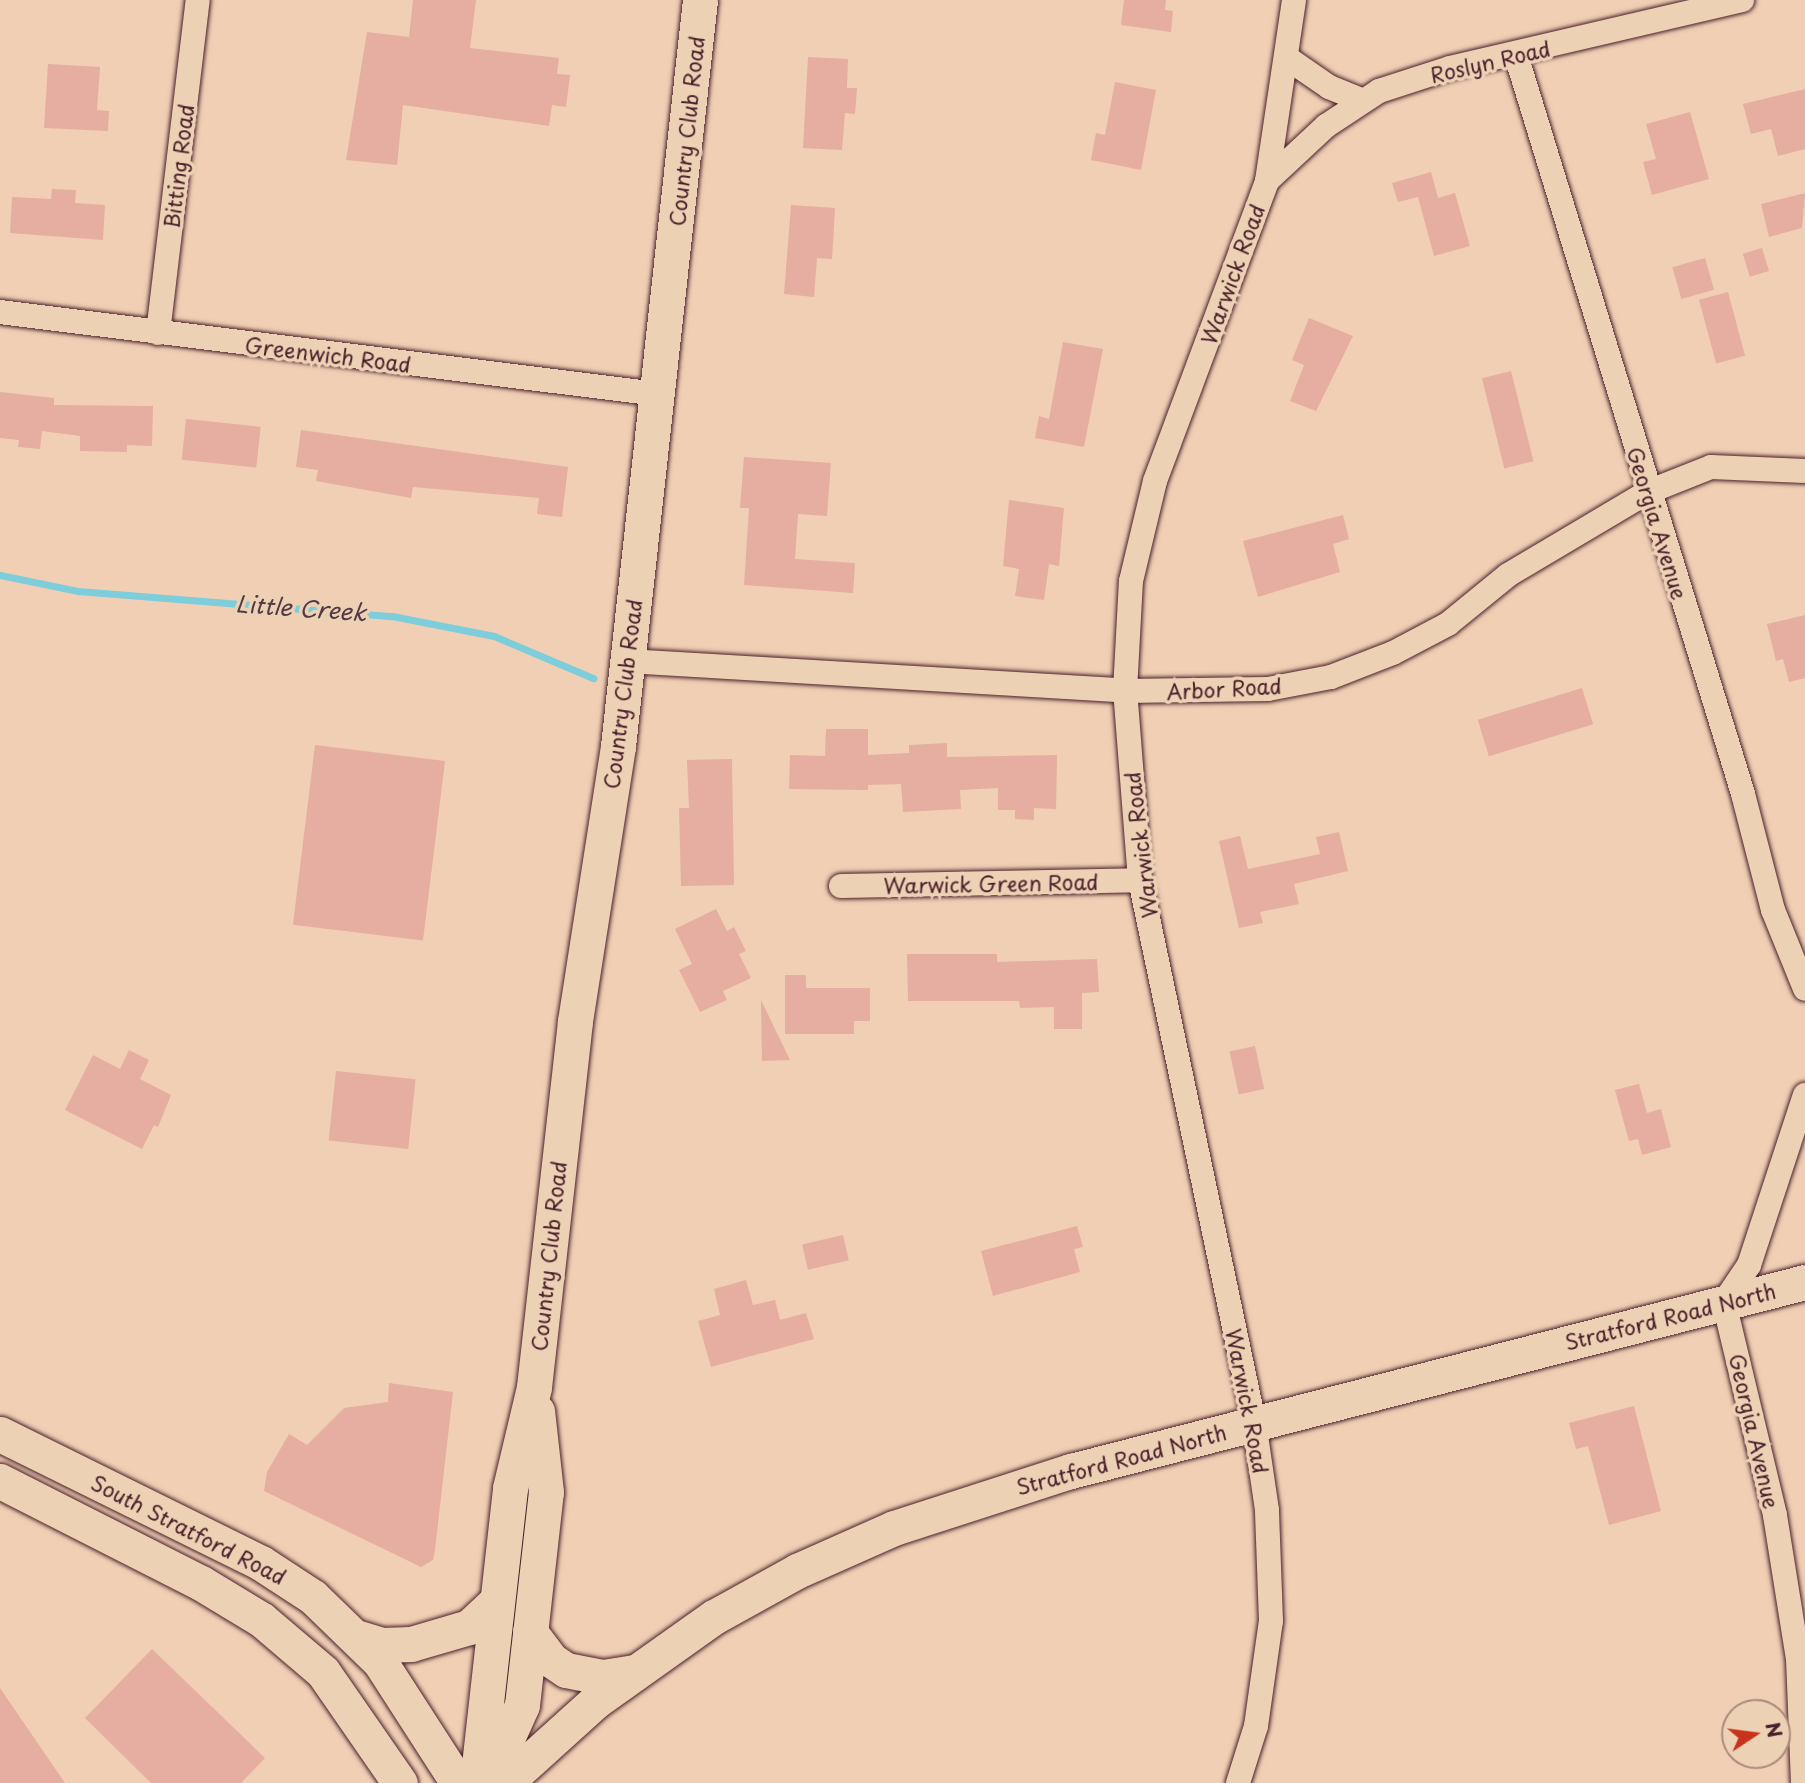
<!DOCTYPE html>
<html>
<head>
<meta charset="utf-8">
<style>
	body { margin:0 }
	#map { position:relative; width:1805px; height:1783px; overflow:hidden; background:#f0cfb4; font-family:"Playpen Sans",sans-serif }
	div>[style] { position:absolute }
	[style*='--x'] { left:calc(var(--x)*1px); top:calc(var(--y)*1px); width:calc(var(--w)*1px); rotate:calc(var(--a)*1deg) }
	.stream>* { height:7px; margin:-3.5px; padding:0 3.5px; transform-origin:3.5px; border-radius:3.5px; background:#7dcdda }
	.building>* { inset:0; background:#e5aea0; transform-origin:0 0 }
	.roads { filter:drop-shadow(0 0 2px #4a1f2b) drop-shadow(0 0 2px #4a1f2b) }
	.minor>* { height:24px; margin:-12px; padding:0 12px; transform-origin:12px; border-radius:12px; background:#edd1b4 }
	.secondary>* { height:35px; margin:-17.5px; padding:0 17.5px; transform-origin:17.5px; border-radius:17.5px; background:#edd1b4 }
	span { translate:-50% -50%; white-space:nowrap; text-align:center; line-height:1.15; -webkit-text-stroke:7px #edd1b4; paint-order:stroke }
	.street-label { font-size:21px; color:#4a1f2b }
	.water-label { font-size:23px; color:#523945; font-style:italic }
	.north { position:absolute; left:1721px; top:1699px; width:70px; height:70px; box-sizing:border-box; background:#edd1b4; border:2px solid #ac8a7d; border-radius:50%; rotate:77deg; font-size:19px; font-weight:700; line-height:28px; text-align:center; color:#4a1f2b }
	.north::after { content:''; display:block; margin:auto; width:24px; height:32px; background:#c8321e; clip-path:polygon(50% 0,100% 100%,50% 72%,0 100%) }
</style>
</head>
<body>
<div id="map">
	<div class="stream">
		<div style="--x:0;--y:575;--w:80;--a:11.6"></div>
		<div style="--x:78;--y:591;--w:315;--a:4.6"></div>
		<div style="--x:392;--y:616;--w:104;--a:11.1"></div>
		<div style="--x:494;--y:636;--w:108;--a:23"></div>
	</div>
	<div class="building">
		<div style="clip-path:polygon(413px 0,476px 0,470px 48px,559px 58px,557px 74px,570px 75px,566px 107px,552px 105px,549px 126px,403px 105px,397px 165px,346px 160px,367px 32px,409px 37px)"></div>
		<div style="clip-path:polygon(1124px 0,1166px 0,1165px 10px,1173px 11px,1171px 32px,1121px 25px)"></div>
		<div style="clip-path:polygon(808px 57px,848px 59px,847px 88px,857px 88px,855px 114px,845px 113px,842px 150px,803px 148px)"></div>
		<div style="clip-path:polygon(48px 64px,100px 67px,97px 110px,109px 111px,108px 131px,44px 128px)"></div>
		<div style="clip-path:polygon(1115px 82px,1156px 90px,1141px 170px,1091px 160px,1096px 133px,1105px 135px)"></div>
		<div style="clip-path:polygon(1805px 89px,1805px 149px,1778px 156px,1771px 129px,1751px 134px,1743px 104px)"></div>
		<div style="clip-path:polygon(1690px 112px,1709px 179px,1652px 195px,1643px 162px,1656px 159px,1646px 124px)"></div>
		<div style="clip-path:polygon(1431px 172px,1438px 198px,1455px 193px,1470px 246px,1434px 256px,1418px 197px,1398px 202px,1392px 183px)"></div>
		<div style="clip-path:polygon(52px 189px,76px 190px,75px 203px,105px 205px,103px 240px,10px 233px,12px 197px,51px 199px)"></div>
		<div style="clip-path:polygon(1805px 193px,1802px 228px,1769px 237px,1761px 204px)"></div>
		<div style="clip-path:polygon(791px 205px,835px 208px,832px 259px,817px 258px,814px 297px,784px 294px)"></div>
		<div style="left:1762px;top:248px;width:24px;height:20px;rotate:73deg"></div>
		<div style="left:1705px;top:258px;width:33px;height:34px;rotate:74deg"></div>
		<div style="left:1728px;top:292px;width:66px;height:30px;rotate:75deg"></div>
		<div style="clip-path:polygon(1309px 318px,1353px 336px,1316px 411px,1290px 401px,1304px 365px,1292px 360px)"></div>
		<div style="clip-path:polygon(1063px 342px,1103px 349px,1084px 447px,1035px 438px,1039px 416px,1049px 419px)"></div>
		<div style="left:1511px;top:371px;width:93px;height:30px;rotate:76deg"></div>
		<div style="clip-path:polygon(0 392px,54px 398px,54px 405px,153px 406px,152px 446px,127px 445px,127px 452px,80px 451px,80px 436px,42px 431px,40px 449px,18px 447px,19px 440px,0 438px)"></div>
		<div style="left:186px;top:419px;width:75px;height:41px;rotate:6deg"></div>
		<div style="clip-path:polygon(301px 430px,568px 467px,562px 517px,537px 514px,539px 498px,413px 487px,411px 498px,316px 481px,318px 470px,296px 467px)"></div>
		<div style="clip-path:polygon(744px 457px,831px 463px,827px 516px,798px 514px,795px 559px,855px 563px,853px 593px,744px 585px,749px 508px,740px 508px)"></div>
		<div style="clip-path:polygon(1009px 500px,1064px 508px,1059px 566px,1049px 564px,1044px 600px,1015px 596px,1019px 569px,1003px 566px)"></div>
		<div style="clip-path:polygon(1343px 515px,1349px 539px,1333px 544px,1340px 572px,1258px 597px,1243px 541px)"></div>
		<div style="clip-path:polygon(1805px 615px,1805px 678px,1789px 682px,1783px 659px,1776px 661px,1767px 624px)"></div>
		<div style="left:1582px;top:688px;width:38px;height:109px;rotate:73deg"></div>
		<div style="clip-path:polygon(826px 729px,868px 729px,868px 755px,909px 753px,909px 745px,947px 743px,947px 757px,1057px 755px,1056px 809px,1034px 808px,1034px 820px,1015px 819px,1015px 810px,998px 810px,998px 788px,960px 790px,961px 809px,903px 812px,901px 784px,868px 785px,868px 790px,789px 789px,790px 755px,825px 756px)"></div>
		<div style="left:315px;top:745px;width:131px;height:181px;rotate:7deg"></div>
		<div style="clip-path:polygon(732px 759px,734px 885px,681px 886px,679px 808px,689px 808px,687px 760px)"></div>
		<div style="clip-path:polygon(1339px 832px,1348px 871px,1294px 884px,1299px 904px,1260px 912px,1263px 923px,1239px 928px,1219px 841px,1240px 836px,1248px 869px,1320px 854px,1316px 837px)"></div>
		<div style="clip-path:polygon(716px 909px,727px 931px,734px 927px,746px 951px,739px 954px,751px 978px,723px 991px,727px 1000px,700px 1012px,679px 970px,692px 964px,675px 929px)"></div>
		<div style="clip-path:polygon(907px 954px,997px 954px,997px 962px,1097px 959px,1099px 992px,1082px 993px,1082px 1029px,1054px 1029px,1054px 1007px,1020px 1008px,1019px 1001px,908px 1001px)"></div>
		<div style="clip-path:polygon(785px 975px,806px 975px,806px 988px,870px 988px,870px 1021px,854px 1021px,854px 1034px,785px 1034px)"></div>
		<div style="clip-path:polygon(761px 1000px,790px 1060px,762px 1061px)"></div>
		<div style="left:1255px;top:1046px;width:44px;height:26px;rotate:78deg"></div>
		<div style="clip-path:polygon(129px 1050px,149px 1060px,140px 1079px,171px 1095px,158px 1127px,154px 1125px,142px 1149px,65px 1110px,93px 1055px,120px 1069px)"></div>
		<div style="left:336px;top:1071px;width:80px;height:70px;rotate:6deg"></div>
		<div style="clip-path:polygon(1639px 1084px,1647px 1113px,1661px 1109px,1671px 1147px,1642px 1155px,1638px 1139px,1629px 1141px,1615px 1090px)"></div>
		<div style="clip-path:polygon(1077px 1226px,1083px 1247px,1074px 1249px,1080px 1272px,993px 1296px,981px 1251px)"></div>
		<div style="left:843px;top:1235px;width:26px;height:42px;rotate:77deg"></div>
		<div style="clip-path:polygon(746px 1280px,753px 1305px,775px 1300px,780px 1320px,806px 1313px,814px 1339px,711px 1367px,698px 1321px,720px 1315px,714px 1289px)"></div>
		<div style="clip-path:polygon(389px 1383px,453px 1392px,435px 1550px,433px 1560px,421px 1567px,264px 1491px,267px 1472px,289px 1434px,307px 1445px,344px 1408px,388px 1402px)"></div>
		<div style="clip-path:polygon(1634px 1406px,1661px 1511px,1609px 1525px,1588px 1446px,1576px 1449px,1569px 1423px)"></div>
		<div style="clip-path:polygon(152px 1649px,265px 1758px,241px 1783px,151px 1783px,85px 1718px)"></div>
		<div style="clip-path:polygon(0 1688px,65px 1783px,0 1783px)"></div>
	</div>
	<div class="roads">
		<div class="minor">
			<div style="--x:1516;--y:55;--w:773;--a:72.92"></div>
			<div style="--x:1743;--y:794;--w:120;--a:75.5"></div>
			<div style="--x:1773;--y:910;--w:85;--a:67.9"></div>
			<div style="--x:1287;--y:58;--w:51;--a:34.6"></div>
			<div style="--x:1329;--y:87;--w:37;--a:22"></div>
			<div style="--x:1267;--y:181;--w:81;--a:-43"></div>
			<div style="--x:1326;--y:126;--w:64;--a:-33.4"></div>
			<div style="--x:1379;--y:91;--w:75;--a:-17.9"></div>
			<div style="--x:1450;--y:68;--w:300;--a:-13.1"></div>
			<div style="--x:0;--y:312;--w:662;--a:7.11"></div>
			<div style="--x:158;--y:333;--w:335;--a:-83.2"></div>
			<div style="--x:627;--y:661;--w:499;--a:3.4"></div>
			<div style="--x:1125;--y:691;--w:143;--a:-0.8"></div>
			<div style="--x:1268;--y:689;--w:64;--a:-10.8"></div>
			<div style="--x:1331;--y:677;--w:66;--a:-21.2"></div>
			<div style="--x:1393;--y:653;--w:62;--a:-27.8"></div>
			<div style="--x:1448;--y:624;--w:77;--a:-39.2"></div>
			<div style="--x:1508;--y:575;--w:163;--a:-30.7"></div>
			<div style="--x:1648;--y:492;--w:68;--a:-21.6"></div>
			<div style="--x:1711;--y:467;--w:94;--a:2.4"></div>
			<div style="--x:841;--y:886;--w:299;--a:-1.1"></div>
			<div style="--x:1238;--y:1783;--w:60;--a:-72.5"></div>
			<div style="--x:1256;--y:1726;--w:106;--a:-81.9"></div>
			<div style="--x:1271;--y:1621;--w:111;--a:-92.1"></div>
			<div style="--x:1267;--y:1510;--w:89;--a:-98.4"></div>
			<div style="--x:1254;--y:1422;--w:554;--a:-101.88"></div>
			<div style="--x:1140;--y:880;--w:190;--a:-94.5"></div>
			<div style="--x:1125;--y:691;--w:110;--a:-86.9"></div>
			<div style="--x:1131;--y:581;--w:103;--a:-76.5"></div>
			<div style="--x:1155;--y:481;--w:320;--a:-69.5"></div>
			<div style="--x:1267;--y:181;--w:183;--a:-81.5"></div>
			<div style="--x:1803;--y:1783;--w:124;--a:-92.3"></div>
			<div style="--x:1798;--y:1659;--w:146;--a:-99.1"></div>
			<div style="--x:1775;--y:1515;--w:219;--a:-103.5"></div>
			<div style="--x:1724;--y:1302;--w:45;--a:-56"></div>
			<div style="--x:1749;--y:1265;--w:179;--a:-71.8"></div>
		</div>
		<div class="secondary">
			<div style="--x:0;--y:1434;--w:291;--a:26.3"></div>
			<div style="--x:261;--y:1563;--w:62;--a:33.2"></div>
			<div style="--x:313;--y:1597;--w:93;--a:44.1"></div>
			<div style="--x:380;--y:1662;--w:144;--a:57.2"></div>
			<div style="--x:0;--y:1481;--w:225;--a:26.9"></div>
			<div style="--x:201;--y:1583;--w:71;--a:31.2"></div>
			<div style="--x:262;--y:1620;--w:80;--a:40.4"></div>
			<div style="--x:323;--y:1672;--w:135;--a:55.3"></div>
			<div style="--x:530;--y:1632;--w:35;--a:53"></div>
			<div style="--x:551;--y:1660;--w:18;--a:34"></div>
			<div style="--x:566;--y:1670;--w:38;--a:11"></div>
			<div style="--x:603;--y:1677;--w:30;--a:-9"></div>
			<div style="--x:359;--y:1638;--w:24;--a:17"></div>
			<div style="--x:382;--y:1645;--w:29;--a:-2"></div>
			<div style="--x:411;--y:1644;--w:60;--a:-16.3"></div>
			<div style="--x:469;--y:1627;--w:38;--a:-43"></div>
			<div style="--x:477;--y:1783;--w:297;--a:-83.6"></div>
			<div style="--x:510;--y:1488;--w:104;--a:-76.6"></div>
			<div style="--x:534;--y:1387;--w:368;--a:-83.6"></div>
			<div style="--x:575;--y:1021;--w:278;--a:-81.1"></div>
			<div style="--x:618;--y:746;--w:750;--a:-83.73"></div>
			<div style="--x:487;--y:1783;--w:85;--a:-65.8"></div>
			<div style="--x:522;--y:1705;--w:214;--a:-83.6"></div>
			<div style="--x:546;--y:1492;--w:81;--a:-96.3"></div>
			<div style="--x:505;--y:1783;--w:124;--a:-42.1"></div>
			<div style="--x:597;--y:1700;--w:143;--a:-35.4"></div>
			<div style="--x:714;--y:1617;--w:95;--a:-29"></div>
			<div style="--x:797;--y:1571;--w:106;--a:-23.9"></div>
			<div style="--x:894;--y:1528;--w:186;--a:-17.9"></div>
			<div style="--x:1071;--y:1471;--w:758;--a:-14.44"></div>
		</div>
	</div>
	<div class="street-label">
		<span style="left:1490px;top:61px;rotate:-13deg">Roslyn Road</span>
		<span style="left:686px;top:131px;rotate:-84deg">Country Club Road</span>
		<span style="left:178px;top:166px;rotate:-83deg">Bitting Road</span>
		<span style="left:1232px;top:274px;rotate:-70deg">Warwick Road</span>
		<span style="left:328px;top:354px;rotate:7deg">Greenwich Road</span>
		<span style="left:1658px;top:523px;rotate:73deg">Georgia Avenue</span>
		<span style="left:1224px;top:688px;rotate:-3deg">Arbor Road</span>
		<span style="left:622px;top:694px;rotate:-83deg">Country Club Road</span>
		<span style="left:1140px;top:845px;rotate:-97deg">Warwick Road</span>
		<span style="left:991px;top:883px;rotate:-1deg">Warwick Green Road</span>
		<span style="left:548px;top:1256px;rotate:-84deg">Country Club Road</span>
		<span style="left:1670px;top:1316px;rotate:-14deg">Stratford Road North</span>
		<span style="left:1248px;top:1401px;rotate:79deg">Warwick Road</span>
		<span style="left:1755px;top:1431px;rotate:77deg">Georgia Avenue</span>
		<span style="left:1121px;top:1459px;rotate:-15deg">Stratford Road North</span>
		<span style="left:189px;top:1529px;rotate:27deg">South Stratford Road</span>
	</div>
	<div class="water-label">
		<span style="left:301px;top:608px;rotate:4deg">Little Creek</span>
	</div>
	<div class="north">N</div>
</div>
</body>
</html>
